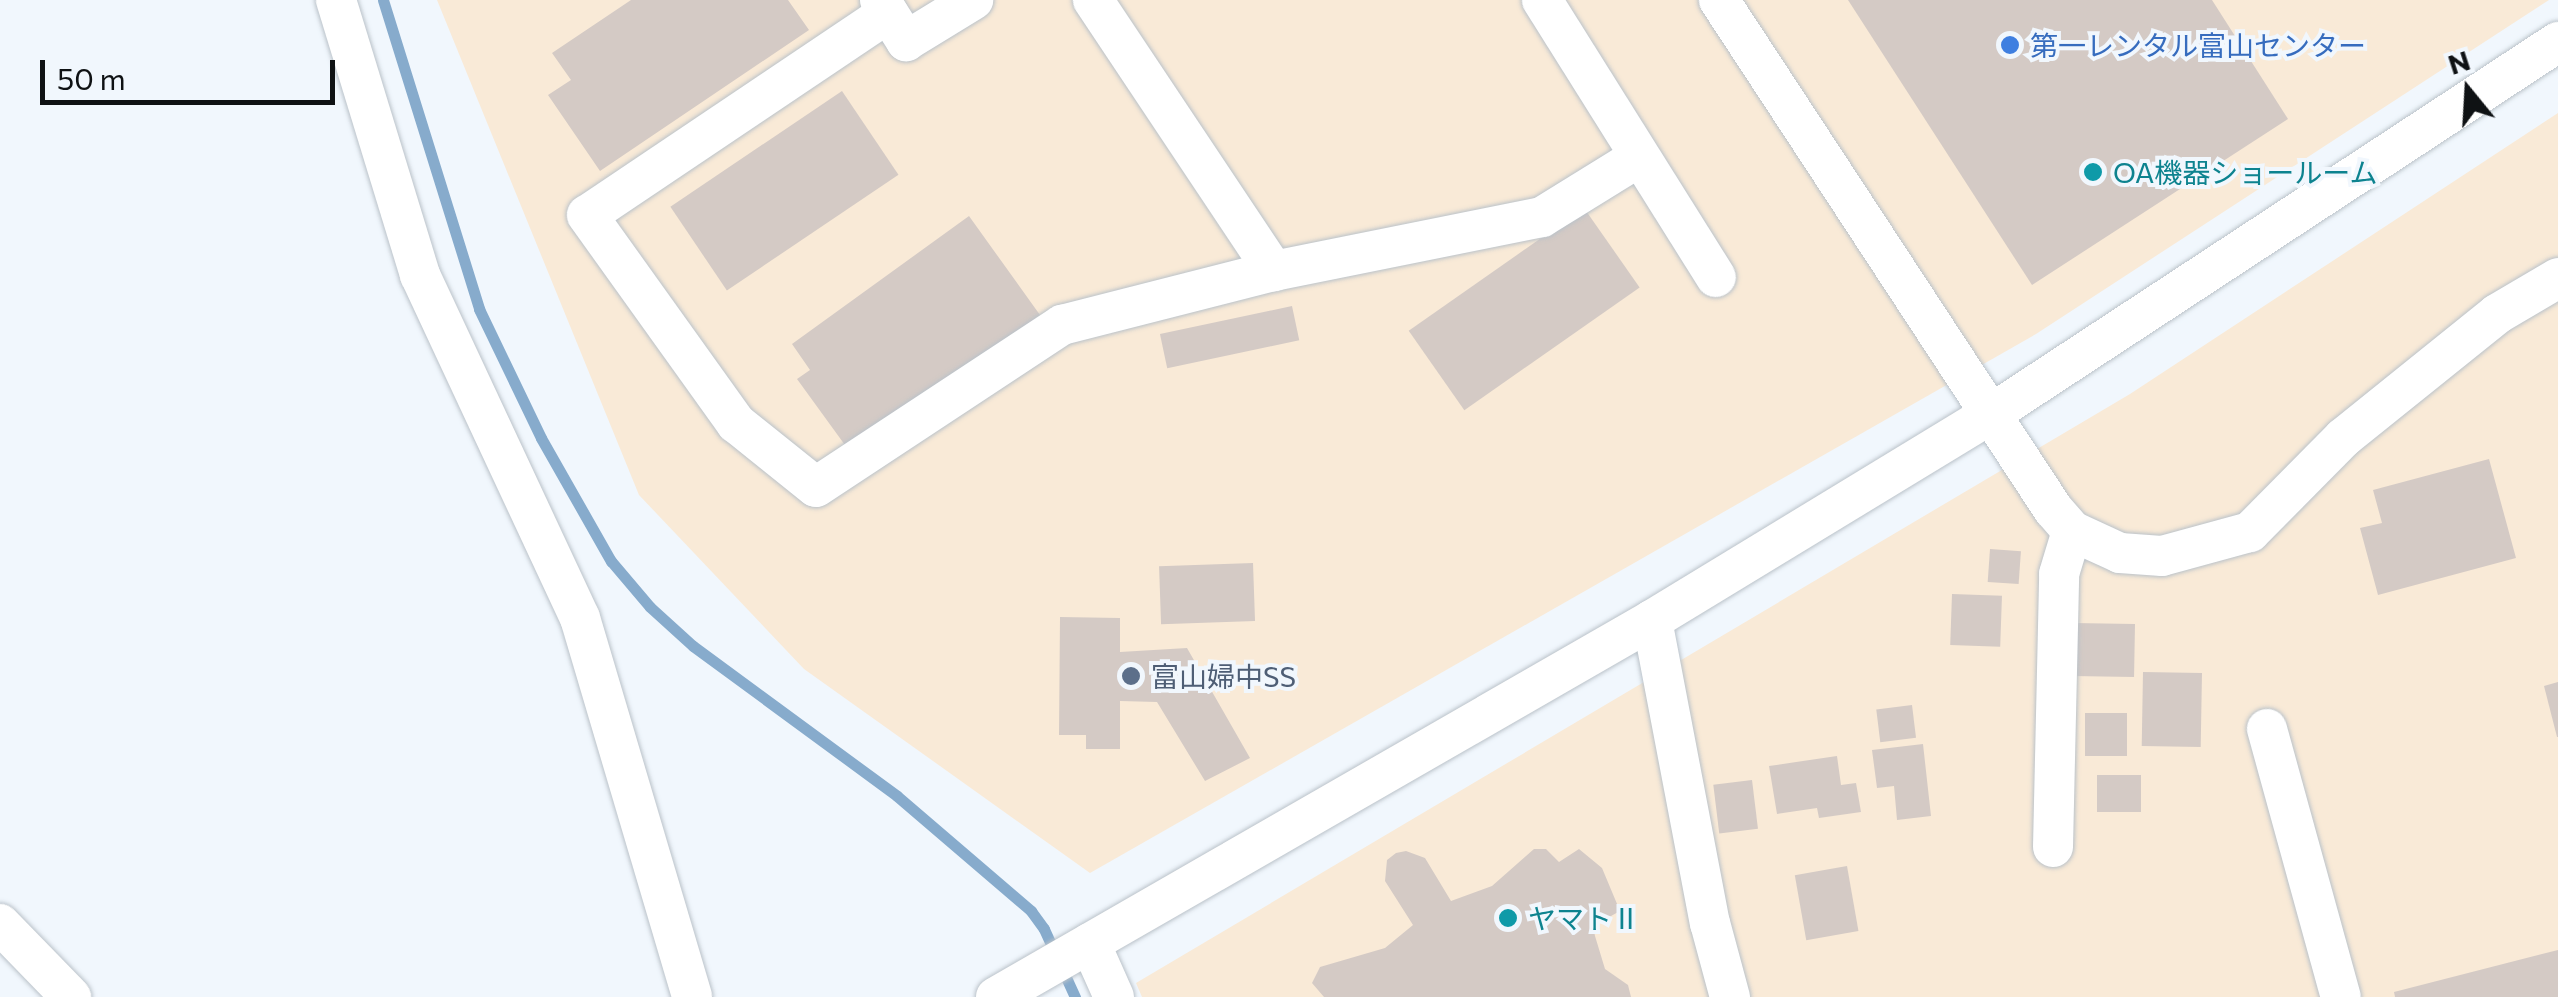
<!DOCTYPE html>
<html>
<head>
<meta charset="utf-8">
<style>
	body { margin:0 }
	#map { position:relative; width:2558px; height:997px; overflow:hidden; background:#f1f7fd; font-family:Commissioner,"Noto Sans JP",sans-serif }
	div>[style] { position:absolute }
	[style*='--x'] { left:calc(var(--x)*1px); top:calc(var(--y)*1px); width:calc(var(--w)*1px); rotate:calc(var(--a)*1deg) }
	.industrial>* { inset:0; background:#f9ead7 }
	.stream>* { height:11px; margin:-5.5px; padding:0 5.5px; transform-origin:5.5px; border-radius:5.5px; background:#87abcc }
	.building>* { inset:0; background:#d4cac5; transform-origin:0 0 }
	.roads { filter:drop-shadow(0 0 2px #bac2c9) drop-shadow(0 0 2px #bac2c9) }
	.minor>* { height:40px; margin:-20px; padding:0 20px; transform-origin:20px; border-radius:20px; background:#fff }
	.dots>* { width:28px; height:28px; translate:-50% -50%; box-sizing:border-box; border:5px solid #f1f7fd; border-radius:50% }
	span { translate:-50% -50%; white-space:nowrap; text-align:center; line-height:1.15; -webkit-text-stroke:8px #f1f7fd; paint-order:stroke }
	.shop-label { font-size:28px; color:#366cbe }
	.left { translate:0 -50%; text-align:left }
	.culture-label { font-size:28px; color:#0d838f }
	.service-label { font-size:28px; color:#4e5e75 }
	.north { position:absolute; left:2418px; top:40px; width:100px; height:100px; -webkit-text-stroke:8px #f1f7fd; paint-order:stroke; rotate:342deg; font-size:28px; font-weight:700; line-height:40px; text-align:center; color:#0f1214 }
	.north::after { content:''; display:block; margin:auto; width:35px; height:45px; background:#0f1214; clip-path:polygon(50% 0,100% 100%,50% 72%,0 100%) }
	.scale { position:absolute; left:40px; top:60px; width:295px; height:45px; box-sizing:border-box; border:5px solid #0f1214; border-top:0; padding-left:12px; font-size:30px; line-height:35px; white-space:nowrap; color:#0f1214; -webkit-text-stroke:8px #f1f7fd; paint-order:stroke }
</style>
</head>
<body>
<div id="map">
	<div class="industrial">
		<div style="clip-path:polygon(437px 0,2549px 0,2036px 334px,1090px 873px,804px 669px,639px 495px)"></div>
		<div style="clip-path:polygon(2558px 113px,2558px 997px,1142px 997px,1136px 983px,2130px 394px)"></div>
	</div>
	<div class="stream">
		<div style="--x:383;--y:0;--w:324;--a:72.7"></div>
		<div style="--x:479;--y:309;--w:143;--a:64.3"></div>
		<div style="--x:541;--y:438;--w:142;--a:60.4"></div>
		<div style="--x:611;--y:561;--w:60;--a:49.7"></div>
		<div style="--x:650;--y:607;--w:58;--a:42.2"></div>
		<div style="--x:693;--y:646;--w:253;--a:36.3"></div>
		<div style="--x:897;--y:796;--w:177;--a:40.6"></div>
		<div style="--x:1031;--y:911;--w:22;--a:54"></div>
		<div style="--x:1044;--y:929;--w:75;--a:65.5"></div>
	</div>
	<div class="building">
		<div style="clip-path:polygon(631px 0,788px 0,809px 30px,600px 171px,548px 95px,571px 80px,552px 53px)"></div>
		<div style="clip-path:polygon(1848px 0,2212px 0,2288px 119px,2032px 285px)"></div>
		<div style="left:842px;top:91px;width:101px;height:207px;rotate:56deg"></div>
		<div style="left:1584px;top:208px;width:97px;height:214px;rotate:55deg"></div>
		<div style="clip-path:polygon(969px 216px,1040px 315px,850px 452px,797px 379px,810px 370px,792px 344px)"></div>
		<div style="left:1292px;top:306px;width:35px;height:135px;rotate:78deg"></div>
		<div style="clip-path:polygon(2489px 459px,2516px 558px,2378px 595px,2360px 528px,2382px 523px,2373px 490px)"></div>
		<div style="left:1990px;top:549px;width:31px;height:33px;rotate:4deg"></div>
		<div style="left:1253px;top:563px;width:58px;height:94px;rotate:88deg"></div>
		<div style="left:1952px;top:594px;width:50px;height:51px;rotate:2deg"></div>
		<div style="clip-path:polygon(1060px 617px,1120px 618px,1120px 652px,1187px 648px,1250px 758px,1205px 781px,1157px 702px,1120px 701px,1120px 749px,1086px 749px,1086px 735px,1059px 735px)"></div>
		<div style="left:2073px;top:623px;width:62px;height:53px;rotate:1deg"></div>
		<div style="left:2143px;top:672px;width:59px;height:74px;rotate:1deg"></div>
		<div style="clip-path:polygon(2558px 682px,2558px 737px,2557px 737px,2544px 686px)"></div>
		<div style="left:1912px;top:705px;width:33px;height:36px;rotate:83deg"></div>
		<div style="left:2085px;top:713px;width:42px;height:43px"></div>
		<div style="clip-path:polygon(1923px 744px,1931px 816px,1897px 820px,1894px 786px,1877px 788px,1872px 750px)"></div>
		<div style="clip-path:polygon(1837px 756px,1841px 785px,1856px 783px,1861px 812px,1819px 818px,1817px 808px,1777px 814px,1769px 766px)"></div>
		<div style="left:2097px;top:775px;width:44px;height:37px"></div>
		<div style="left:1752px;top:780px;width:49px;height:39px;rotate:83deg"></div>
		<div style="clip-path:polygon(1534px 849px,1546px 849px,1559px 862px,1579px 849px,1602px 868px,1620px 911px,1593px 926px,1595px 936px,1605px 969px,1628px 985px,1631px 997px,1324px 997px,1312px 983px,1320px 967px,1385px 948px,1413px 925px,1385px 881px,1387px 860px,1396px 853px,1406px 851px,1425px 858px,1451px 901px,1492px 886px)"></div>
		<div style="left:1847px;top:866px;width:66px;height:53px;rotate:80deg"></div>
		<div style="clip-path:polygon(2558px 950px,2558px 997px,2395px 997px,2394px 992px)"></div>
	</div>
	<div class="roads">
		<div class="minor">
			<div style="--x:336;--y:0;--w:288;--a:73"></div>
			<div style="--x:420;--y:275;--w:378;--a:65"></div>
			<div style="--x:580;--y:618;--w:395;--a:73.5"></div>
			<div style="--x:880;--y:0;--w:49;--a:57.6"></div>
			<div style="--x:906;--y:41;--w:79;--a:-31.5"></div>
			<div style="--x:1093;--y:0;--w:326;--a:56.3"></div>
			<div style="--x:1542;--y:0;--w:327;--a:57.9"></div>
			<div style="--x:1719;--y:0;--w:609;--a:56.73"></div>
			<div style="--x:2053;--y:509;--w:29;--a:49"></div>
			<div style="--x:2072;--y:531;--w:53;--a:24.6"></div>
			<div style="--x:2120;--y:553;--w:42;--a:4.1"></div>
			<div style="--x:2162;--y:556;--w:91;--a:-15.3"></div>
			<div style="--x:2250;--y:532;--w:132;--a:-45.3"></div>
			<div style="--x:2343;--y:438;--w:198;--a:-38.8"></div>
			<div style="--x:2497;--y:314;--w:71;--a:-30.5"></div>
			<div style="--x:888;--y:13;--w:362;--a:146.1"></div>
			<div style="--x:587;--y:215;--w:256;--a:54.4"></div>
			<div style="--x:736;--y:423;--w:102;--a:38.7"></div>
			<div style="--x:816;--y:487;--w:295;--a:-33.4"></div>
			<div style="--x:1062;--y:325;--w:219;--a:-14.3"></div>
			<div style="--x:1274;--y:271;--w:273;--a:-11.4"></div>
			<div style="--x:1542;--y:217;--w:114;--a:-31.7"></div>
			<div style="--x:1652;--y:620;--w:309;--a:79.2"></div>
			<div style="--x:1710;--y:923;--w:77;--a:74.9"></div>
			<div style="--x:2267;--y:729;--w:278;--a:74.6"></div>
			<div style="--x:2053;--y:847;--w:273;--a:-88.7"></div>
			<div style="--x:2059;--y:574;--w:45;--a:-73.2"></div>
			<div style="--x:0;--y:924;--w:102;--a:45.8"></div>
			<div style="--x:1090;--y:943;--w:59;--a:66"></div>
			<div style="--x:996;--y:997;--w:757;--a:-29.89"></div>
			<div style="--x:1652;--y:620;--w:393;--a:-31.3"></div>
			<div style="--x:1988;--y:416;--w:682;--a:-33.27"></div>
		</div>
	</div>
	<div class="dots">
		<div style="left:2010px;top:45px;background:#3f7fe0"></div>
		<div style="left:2093px;top:172px;background:#0f9aa8"></div>
		<div style="left:1131px;top:676px;background:#5c6f8a"></div>
		<div style="left:1508px;top:918px;background:#0f9aa8"></div>
	</div>
	<div class="shop-label">
		<span class="left" style="left:2030px;top:45px">第一レンタル富山センター</span>
	</div>
	<div class="culture-label">
		<span class="left" style="left:2113px;top:172px">OA機器ショールーム</span>
		<span class="left" style="left:1528px;top:918px">ヤマトⅡ</span>
	</div>
	<div class="service-label">
		<span class="left" style="left:1151px;top:676px">富山婦中SS</span>
	</div>
	<div class="north">N</div>
	<div class="scale">50 m</div>
</div>
</body>
</html>
